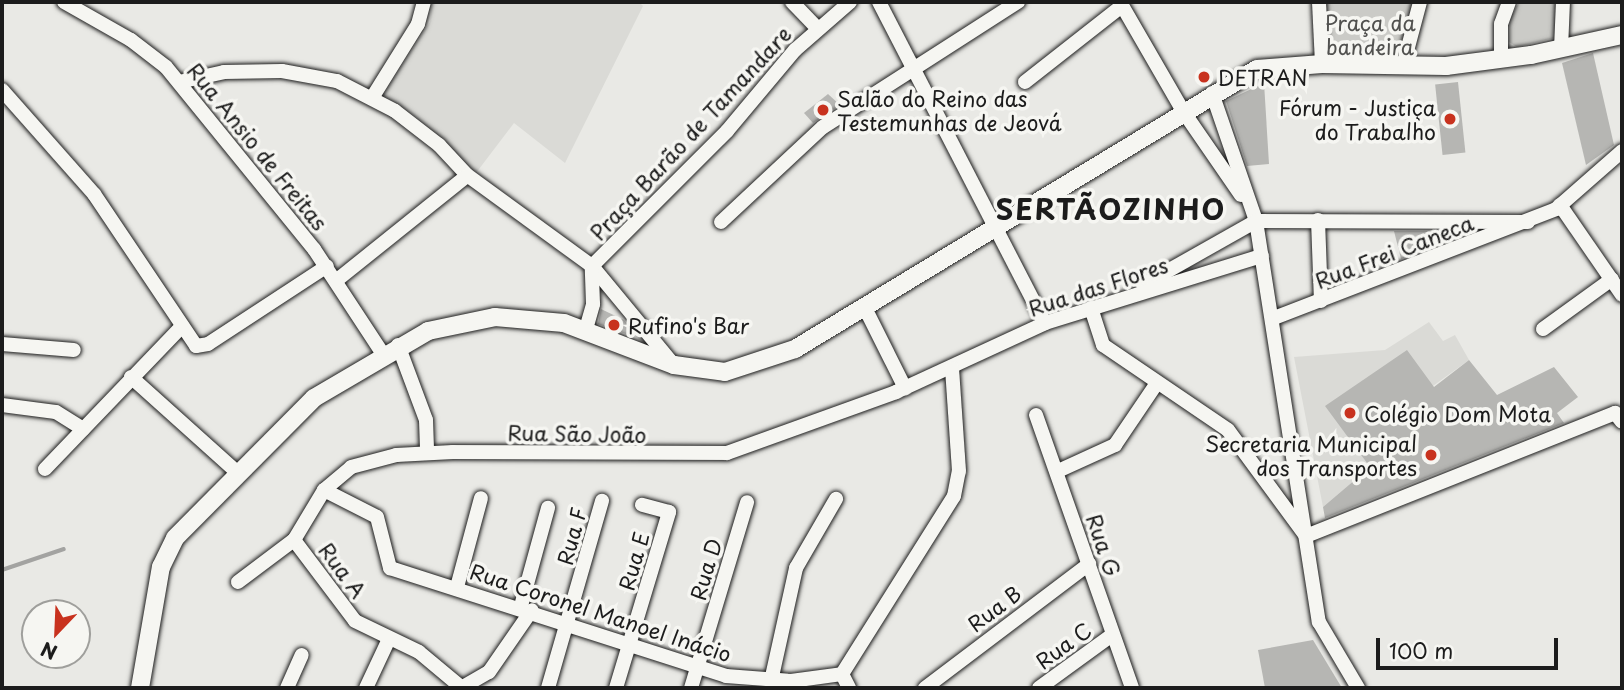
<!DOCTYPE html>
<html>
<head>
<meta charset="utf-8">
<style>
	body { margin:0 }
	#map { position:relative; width:1624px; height:690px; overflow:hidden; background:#e9e9e5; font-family:"Playpen Sans",sans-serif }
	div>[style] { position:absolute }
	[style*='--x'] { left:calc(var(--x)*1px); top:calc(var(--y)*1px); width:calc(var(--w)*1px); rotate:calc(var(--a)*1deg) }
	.built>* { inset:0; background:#dadad6 }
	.green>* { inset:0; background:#cbcbc7 }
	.stream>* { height:3.5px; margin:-1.75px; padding:0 1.75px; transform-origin:1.75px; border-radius:1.75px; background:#a3a3a1 }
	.building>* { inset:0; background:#b6b6b3; transform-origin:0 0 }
	.roads { filter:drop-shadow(0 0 2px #1c1c1c) drop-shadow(0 0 2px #1c1c1c) }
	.minor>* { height:14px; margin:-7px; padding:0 7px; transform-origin:7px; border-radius:7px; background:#f6f6f2 }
	.tertiary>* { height:18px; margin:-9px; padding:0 9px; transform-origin:9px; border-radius:9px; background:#f6f6f2 }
	.dots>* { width:19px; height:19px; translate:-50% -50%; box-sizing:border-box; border:4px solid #f6f6f2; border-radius:50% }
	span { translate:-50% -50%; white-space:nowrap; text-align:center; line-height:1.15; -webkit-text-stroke:7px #f6f6f2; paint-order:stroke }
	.park-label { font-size:21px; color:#51514f }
	.poi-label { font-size:21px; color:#1c1c1c }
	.left { translate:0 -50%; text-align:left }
	.right { translate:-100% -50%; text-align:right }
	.street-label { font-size:21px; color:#1c1c1c }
	.district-label { font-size:28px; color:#1c1c1c; font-weight:700; letter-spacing:2px }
	.frame { position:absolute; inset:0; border:4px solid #1c1c1c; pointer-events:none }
	.north { position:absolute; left:21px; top:599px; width:70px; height:70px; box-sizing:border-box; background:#f6f6f2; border:2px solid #9f9f9c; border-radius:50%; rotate:203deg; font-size:19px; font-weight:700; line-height:28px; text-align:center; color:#1c1c1c }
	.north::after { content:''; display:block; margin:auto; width:24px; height:32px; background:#c8321e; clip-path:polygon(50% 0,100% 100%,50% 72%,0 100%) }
	.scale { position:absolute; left:1376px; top:638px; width:182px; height:32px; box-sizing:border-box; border:4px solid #1c1c1c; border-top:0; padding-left:9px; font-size:21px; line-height:24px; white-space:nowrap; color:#1c1c1c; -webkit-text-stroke:5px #f6f6f2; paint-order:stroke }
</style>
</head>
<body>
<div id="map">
	<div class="built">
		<div style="clip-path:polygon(432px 2px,639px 2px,643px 6px,565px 163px,514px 123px,476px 173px,415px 116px,383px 95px,430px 22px)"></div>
		<div style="clip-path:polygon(1429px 322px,1443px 341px,1455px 335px,1469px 360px,1355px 442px,1370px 467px,1323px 507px,1294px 357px,1385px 350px)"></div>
	</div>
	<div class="green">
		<div style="clip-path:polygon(1319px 2px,1420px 2px,1403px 66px,1322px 64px)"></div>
		<div style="clip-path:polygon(1519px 2px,1560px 2px,1554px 38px,1517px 47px,1509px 42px,1510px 19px)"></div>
	</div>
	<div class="stream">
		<div style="--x:2;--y:570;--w:65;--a:-18.7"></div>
	</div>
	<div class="building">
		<div style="clip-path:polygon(1593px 53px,1614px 145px,1586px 165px,1562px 63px)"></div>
		<div style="left:1458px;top:82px;width:71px;height:23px;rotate:84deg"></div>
		<div style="clip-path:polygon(1264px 83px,1269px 164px,1247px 166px,1226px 101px)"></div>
		<div style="clip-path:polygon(828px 94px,840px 105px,813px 123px,804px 113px)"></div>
		<div style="clip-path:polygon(1394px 231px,1471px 231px,1401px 259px)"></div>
		<div style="clip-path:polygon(601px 309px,624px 320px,631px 329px,629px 335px,598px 324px)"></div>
		<div style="clip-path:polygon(1407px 350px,1434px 387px,1469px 360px,1497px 395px,1554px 367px,1578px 397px,1557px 413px,1564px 423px,1325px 518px,1323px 507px,1370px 467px,1325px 406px)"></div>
		<div style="clip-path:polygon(1313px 640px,1342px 688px,1265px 688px,1258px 650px)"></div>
	</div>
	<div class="roads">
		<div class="minor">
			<div style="--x:64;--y:2;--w:77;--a:29.6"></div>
			<div style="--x:131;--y:40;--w:44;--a:37.6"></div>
			<div style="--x:166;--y:67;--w:235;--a:50.9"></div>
			<div style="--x:314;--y:249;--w:126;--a:56.7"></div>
			<div style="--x:792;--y:2;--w:37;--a:46"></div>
			<div style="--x:879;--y:2;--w:361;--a:62.7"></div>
			<div style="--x:1120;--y:2;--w:126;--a:60"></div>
			<div style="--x:1183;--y:111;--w:102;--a:55.4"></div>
			<div style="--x:1319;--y:2;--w:62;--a:87.2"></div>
			<div style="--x:1561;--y:49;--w:47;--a:-87.6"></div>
			<div style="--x:1501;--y:59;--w:35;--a:-90"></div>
			<div style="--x:1501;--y:24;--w:23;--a:-70"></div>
			<div style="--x:1403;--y:66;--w:66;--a:-75.1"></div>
			<div style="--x:179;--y:82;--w:46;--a:-12.5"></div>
			<div style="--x:224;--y:72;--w:58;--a:-1"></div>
			<div style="--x:282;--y:71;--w:56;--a:10.3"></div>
			<div style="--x:337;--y:81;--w:65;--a:27.3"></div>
			<div style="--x:395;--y:111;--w:56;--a:37.7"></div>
			<div style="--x:439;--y:145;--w:41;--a:47"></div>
			<div style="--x:467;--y:175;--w:155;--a:36.1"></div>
			<div style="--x:592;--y:266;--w:127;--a:50.4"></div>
			<div style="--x:1025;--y:82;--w:123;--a:-38.1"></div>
			<div style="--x:2;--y:90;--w:139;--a:48.5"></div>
			<div style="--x:94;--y:194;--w:183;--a:56.1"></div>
			<div style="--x:196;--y:346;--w:12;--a:-9"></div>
			<div style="--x:208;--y:344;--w:142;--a:-33.2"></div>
			<div style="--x:1212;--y:93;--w:135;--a:71"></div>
			<div style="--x:1256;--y:221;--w:406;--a:81.1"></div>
			<div style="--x:1319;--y:622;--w:77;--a:59.4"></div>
			<div style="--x:372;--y:98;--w:87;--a:-58.1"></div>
			<div style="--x:418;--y:24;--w:23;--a:-75"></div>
			<div style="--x:1560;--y:205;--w:109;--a:55.4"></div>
			<div style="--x:1318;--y:220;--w:81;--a:87.9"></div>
			<div style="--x:721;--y:222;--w:139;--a:-43"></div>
			<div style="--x:823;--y:127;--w:232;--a:-32.7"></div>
			<div style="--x:337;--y:280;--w:166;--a:-38.7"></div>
			<div style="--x:1143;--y:285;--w:130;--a:-29.5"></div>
			<div style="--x:1256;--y:221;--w:272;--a:0.2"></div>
			<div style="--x:864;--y:306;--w:92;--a:63.4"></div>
			<div style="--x:1091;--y:308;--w:39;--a:72"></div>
			<div style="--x:1103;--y:345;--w:151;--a:34.2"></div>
			<div style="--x:1228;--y:430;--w:132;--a:53.7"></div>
			<div style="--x:1306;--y:536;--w:333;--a:-21.7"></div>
			<div style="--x:1615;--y:413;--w:11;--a:52"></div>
			<div style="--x:1274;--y:318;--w:302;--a:-21.1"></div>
			<div style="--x:1556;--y:209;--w:88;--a:-41.3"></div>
			<div style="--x:586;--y:329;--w:26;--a:-74"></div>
			<div style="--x:593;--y:304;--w:38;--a:-92"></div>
			<div style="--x:592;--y:266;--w:191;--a:-45"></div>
			<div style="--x:727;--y:131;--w:106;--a:-50"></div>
			<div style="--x:795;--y:50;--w:73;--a:-41.1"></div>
			<div style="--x:1543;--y:329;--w:85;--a:-35.9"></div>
			<div style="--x:2;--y:344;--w:72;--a:4.8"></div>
			<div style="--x:398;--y:345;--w:80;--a:69.5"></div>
			<div style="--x:426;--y:420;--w:33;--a:88"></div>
			<div style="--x:131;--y:377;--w:144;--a:41.9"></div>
			<div style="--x:2;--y:405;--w:54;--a:7.4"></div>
			<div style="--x:56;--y:412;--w:32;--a:32"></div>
			<div style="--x:1036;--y:415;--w:289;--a:70.6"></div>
			<div style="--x:45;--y:469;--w:198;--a:-46.2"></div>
			<div style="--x:1058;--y:471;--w:63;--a:-24.5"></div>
			<div style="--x:1115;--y:445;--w:75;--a:-55.9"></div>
			<div style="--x:324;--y:490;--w:59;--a:27"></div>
			<div style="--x:377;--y:517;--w:53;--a:75.7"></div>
			<div style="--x:390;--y:568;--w:353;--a:17.8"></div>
			<div style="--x:726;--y:676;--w:65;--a:4.4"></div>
			<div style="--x:791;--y:681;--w:51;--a:-7.8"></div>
			<div style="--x:294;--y:540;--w:101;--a:53"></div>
			<div style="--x:355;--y:621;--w:71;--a:25.8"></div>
			<div style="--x:419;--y:652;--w:56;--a:39.9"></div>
			<div style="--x:238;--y:582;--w:70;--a:-36.9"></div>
			<div style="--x:294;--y:540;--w:58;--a:-59"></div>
			<div style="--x:324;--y:490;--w:35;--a:-40"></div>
			<div style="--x:351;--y:467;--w:47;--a:-14.9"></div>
			<div style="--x:396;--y:455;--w:57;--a:-3"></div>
			<div style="--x:453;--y:452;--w:274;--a:0.2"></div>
			<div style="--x:727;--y:453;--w:180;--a:-19.8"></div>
			<div style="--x:896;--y:392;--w:164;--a:-24.8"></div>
			<div style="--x:1045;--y:323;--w:227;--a:-17.2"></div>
			<div style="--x:457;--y:587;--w:92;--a:-74.9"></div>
			<div style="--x:521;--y:606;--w:102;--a:-74.6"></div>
			<div style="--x:842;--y:674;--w:210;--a:-57.8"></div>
			<div style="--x:954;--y:496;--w:25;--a:-79"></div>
			<div style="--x:959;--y:471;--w:103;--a:-93.9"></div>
			<div style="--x:842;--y:674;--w:16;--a:63"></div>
			<div style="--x:771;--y:681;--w:116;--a:-77.5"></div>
			<div style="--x:796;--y:568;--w:80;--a:-59.9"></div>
			<div style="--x:287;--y:688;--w:36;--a:-66"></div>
			<div style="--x:366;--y:688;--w:54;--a:-64.9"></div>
			<div style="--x:461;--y:688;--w:32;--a:-30"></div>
			<div style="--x:489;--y:672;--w:75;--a:-55.3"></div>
			<div style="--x:548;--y:688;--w:195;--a:-73.9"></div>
			<div style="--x:616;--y:688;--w:184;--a:-73.2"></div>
			<div style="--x:669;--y:512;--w:28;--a:-165"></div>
			<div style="--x:691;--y:688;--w:194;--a:-73.2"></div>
			<div style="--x:925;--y:688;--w:206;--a:-37.1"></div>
			<div style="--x:1039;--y:688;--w:90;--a:-36"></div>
		</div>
		<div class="tertiary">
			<div style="--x:140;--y:688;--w:123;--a:-80.2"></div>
			<div style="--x:161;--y:567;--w:32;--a:-64"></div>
			<div style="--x:175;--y:538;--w:197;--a:-45.2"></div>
			<div style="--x:314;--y:398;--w:132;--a:-30.4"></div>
			<div style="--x:428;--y:331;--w:68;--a:-11.8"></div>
			<div style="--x:495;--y:317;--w:69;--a:5"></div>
			<div style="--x:564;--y:323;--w:118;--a:20.9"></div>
			<div style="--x:674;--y:365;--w:51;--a:7.8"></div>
			<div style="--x:725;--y:372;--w:74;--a:-18.2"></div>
			<div style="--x:795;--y:349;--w:540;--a:-31.22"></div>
			<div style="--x:1257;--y:69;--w:65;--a:-4.4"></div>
			<div style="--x:1322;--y:64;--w:124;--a:0.9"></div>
			<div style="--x:1446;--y:66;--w:86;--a:-7.4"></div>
			<div style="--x:1531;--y:55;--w:93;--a:-12.4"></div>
		</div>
	</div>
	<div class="dots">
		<div style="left:1204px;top:77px;background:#c8321e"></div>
		<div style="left:823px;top:110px;background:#c8321e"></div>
		<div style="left:1450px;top:119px;background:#c8321e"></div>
		<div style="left:614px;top:325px;background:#c8321e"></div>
		<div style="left:1350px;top:413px;background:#c8321e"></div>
		<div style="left:1431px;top:455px;background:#c8321e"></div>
	</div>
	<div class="park-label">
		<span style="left:1370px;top:34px">Praça da<br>bandeira</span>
	</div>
	<div class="poi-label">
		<span class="left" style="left:1218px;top:77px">DETRAN</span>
		<span class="left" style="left:837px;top:110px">Salão do Reino das<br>Testemunhas de Jeová</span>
		<span class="right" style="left:1436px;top:119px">Fórum - Justiça<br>do Trabalho</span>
		<span class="left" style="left:628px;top:325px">Rufino's Bar</span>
		<span class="left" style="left:1364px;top:413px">Colégio Dom Mota</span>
		<span class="right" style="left:1417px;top:455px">Secretaria Municipal<br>dos Transportes</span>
	</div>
	<div class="street-label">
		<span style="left:690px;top:133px;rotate:-47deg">Praça Barão de Tamandare</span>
		<span style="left:258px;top:146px;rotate:51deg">Rua Ansio de Freitas</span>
		<span style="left:1394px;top:251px;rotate:-21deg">Rua Frei Caneca</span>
		<span style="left:1098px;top:286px;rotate:-18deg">Rua das Flores</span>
		<span style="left:577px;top:433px;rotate:1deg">Rua São João</span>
		<span style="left:571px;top:536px;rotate:-75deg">Rua F</span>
		<span style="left:1104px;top:545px;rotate:72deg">Rua G</span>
		<span style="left:633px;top:561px;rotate:-74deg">Rua E</span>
		<span style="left:705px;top:569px;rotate:-74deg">Rua D</span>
		<span style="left:343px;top:570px;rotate:54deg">Rua A</span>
		<span style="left:994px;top:608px;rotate:-37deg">Rua B</span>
		<span style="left:601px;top:612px;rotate:18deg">Rua Coronel Manoel Inácio</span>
		<span style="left:1063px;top:645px;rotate:-36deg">Rua C</span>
	</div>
	<div class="district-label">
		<span style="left:1111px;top:209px">SERTÃOZINHO</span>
	</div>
	<div class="frame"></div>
	<div class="north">N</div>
	<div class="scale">100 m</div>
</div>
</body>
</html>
